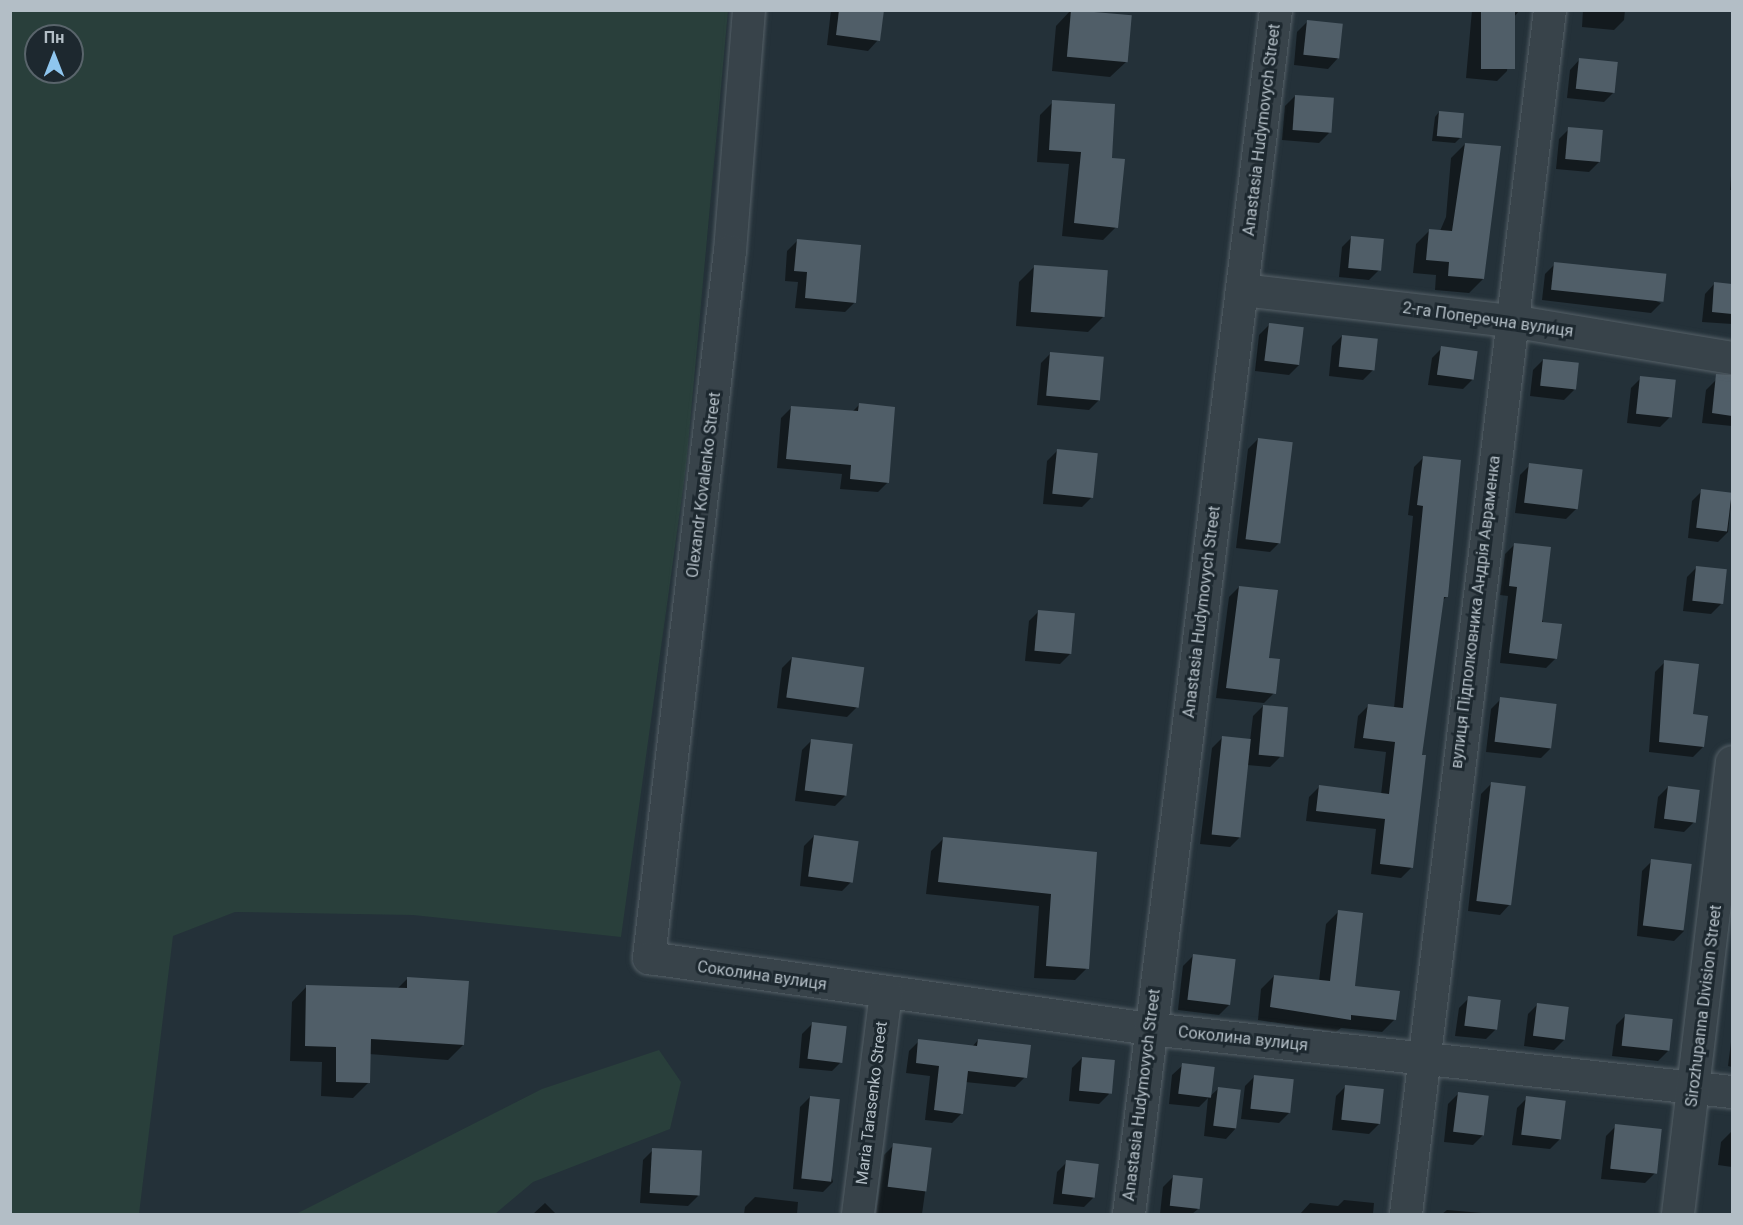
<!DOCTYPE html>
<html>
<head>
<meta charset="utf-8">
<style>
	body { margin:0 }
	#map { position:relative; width:1743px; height:1225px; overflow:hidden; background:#243139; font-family:Roboto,sans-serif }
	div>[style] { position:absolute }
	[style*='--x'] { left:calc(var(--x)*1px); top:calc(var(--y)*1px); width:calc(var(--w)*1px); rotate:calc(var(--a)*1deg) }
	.green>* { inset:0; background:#293f3b }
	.shadow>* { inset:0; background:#0007 }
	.building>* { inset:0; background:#505e68; transform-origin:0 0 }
	.roads { filter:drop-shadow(0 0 2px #566168) drop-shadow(0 0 2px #566168) }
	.minor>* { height:32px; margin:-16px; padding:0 16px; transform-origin:16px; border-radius:16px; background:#38434a }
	span { translate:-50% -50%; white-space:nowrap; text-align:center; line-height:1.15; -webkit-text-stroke:6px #1d282f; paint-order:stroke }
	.street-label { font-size:16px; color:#b3bec6 }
	.frame { position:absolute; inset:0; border:12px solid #b3bec6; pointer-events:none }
	.north { position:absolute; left:24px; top:24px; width:60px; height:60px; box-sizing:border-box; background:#1d282f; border:2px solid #59646b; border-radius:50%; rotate:0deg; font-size:16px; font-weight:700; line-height:24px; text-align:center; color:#b3bec6 }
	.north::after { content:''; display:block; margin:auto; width:21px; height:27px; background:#8fc6ef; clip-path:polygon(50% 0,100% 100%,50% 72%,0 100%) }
</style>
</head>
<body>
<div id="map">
	<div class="green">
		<div style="clip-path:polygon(evenodd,10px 11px,728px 11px,686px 467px,621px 937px,413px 915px,235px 912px,173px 936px,139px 1214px,11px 1214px,10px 11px,36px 36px,72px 36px,72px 72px,36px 72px,36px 36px)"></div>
		<div style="clip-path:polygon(659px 1050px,681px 1082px,670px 1129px,533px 1182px,495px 1214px,296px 1214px,542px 1089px)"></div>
	</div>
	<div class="shadow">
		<div style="clip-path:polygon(831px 10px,883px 10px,878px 40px,868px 51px,827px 45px)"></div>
		<div style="clip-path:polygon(1071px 10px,1126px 62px,1110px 77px,1052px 71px,1056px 26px)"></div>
		<div style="clip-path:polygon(1472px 10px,1520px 10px,1512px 19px,1507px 71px,1497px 81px,1466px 78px)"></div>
		<div style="clip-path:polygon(1583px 10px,1625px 10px,1624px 20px,1614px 30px,1582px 27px)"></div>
		<div style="clip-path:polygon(1307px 22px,1338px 58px,1328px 69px,1294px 65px,1297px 32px)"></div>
		<div style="clip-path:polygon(1580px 59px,1614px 92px,1604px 102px,1567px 98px,1570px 70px)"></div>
		<div style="clip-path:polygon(1295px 96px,1329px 133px,1319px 143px,1282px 140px,1285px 106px)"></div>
		<div style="clip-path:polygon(1053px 102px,1110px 159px,1116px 227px,1103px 240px,1062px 236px,1069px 164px,1037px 162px,1040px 115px)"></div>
		<div style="clip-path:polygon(1439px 112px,1460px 138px,1455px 143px,1432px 141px,1435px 117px)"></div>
		<div style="clip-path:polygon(1569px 129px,1599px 162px,1589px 172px,1556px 169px,1559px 139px)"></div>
		<div style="clip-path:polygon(1465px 144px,1483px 279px,1469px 293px,1435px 290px,1436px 275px,1413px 273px,1416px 244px,1430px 230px,1440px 231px,1446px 217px,1451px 158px)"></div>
		<div style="clip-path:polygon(1732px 163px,1732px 190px,1730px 190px)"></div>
		<div style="clip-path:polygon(1352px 237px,1379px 270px,1369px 280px,1339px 277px,1342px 247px)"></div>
		<div style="clip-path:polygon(797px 241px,855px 302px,845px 312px,795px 308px,798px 282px,785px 281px,787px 251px)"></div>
		<div style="clip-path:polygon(1555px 264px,1661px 303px,1651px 313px,1542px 300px,1545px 274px)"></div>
		<div style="clip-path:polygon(1035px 266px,1104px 316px,1088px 332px,1016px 326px,1019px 282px)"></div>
		<div style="clip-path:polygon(1715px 283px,1732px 285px,1732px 324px,1702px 322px,1705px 294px)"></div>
		<div style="clip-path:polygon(1269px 325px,1299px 365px,1289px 375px,1255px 371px,1259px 335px)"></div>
		<div style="clip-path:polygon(1342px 336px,1373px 370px,1363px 380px,1329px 376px,1332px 346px)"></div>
		<div style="clip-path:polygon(1442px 348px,1473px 379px,1463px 389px,1428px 385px,1432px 358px)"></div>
		<div style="clip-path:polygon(1051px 353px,1099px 400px,1089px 410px,1037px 405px,1041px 363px)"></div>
		<div style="clip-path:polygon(1543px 360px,1574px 390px,1564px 400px,1530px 396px,1533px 370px)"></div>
		<div style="clip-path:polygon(1641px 378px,1670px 417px,1660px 427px,1627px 423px,1631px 388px)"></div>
		<div style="clip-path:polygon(1716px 380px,1732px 382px,1732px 426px,1702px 423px,1706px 390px)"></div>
		<div style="clip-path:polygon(859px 405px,888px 482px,878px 492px,840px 489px,842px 474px,777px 468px,781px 418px,791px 408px,852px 412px)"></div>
		<div style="clip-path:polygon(1258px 439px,1280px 542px,1270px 552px,1236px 548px,1248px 449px)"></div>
		<div style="clip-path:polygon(1057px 451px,1092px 497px,1082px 507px,1043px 504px,1047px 461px)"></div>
		<div style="clip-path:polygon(1424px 457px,1446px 597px,1441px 602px,1420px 756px,1411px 868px,1401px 878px,1371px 874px,1376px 829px,1306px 821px,1309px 797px,1319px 787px,1381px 795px,1386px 752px,1354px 748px,1358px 716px,1368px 706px,1394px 708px,1413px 516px,1408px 515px,1414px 467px)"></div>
		<div style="clip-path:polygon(1530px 465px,1576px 509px,1566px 519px,1515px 513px,1520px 475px)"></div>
		<div style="clip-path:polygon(1702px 491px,1732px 495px,1728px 532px,1718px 542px,1688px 538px,1692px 501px)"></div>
		<div style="clip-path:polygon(1515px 544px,1556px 658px,1546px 668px,1500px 663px,1508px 596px,1500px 595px,1505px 554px)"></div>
		<div style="clip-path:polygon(1697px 567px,1721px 604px,1711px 614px,1683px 611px,1687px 577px)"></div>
		<div style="clip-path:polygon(1239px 587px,1268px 659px,1274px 693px,1264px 703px,1216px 698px,1229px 597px)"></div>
		<div style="clip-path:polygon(1039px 611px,1070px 654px,1060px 664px,1025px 661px,1029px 621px)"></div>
		<div style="clip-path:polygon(792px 658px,857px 707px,847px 717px,777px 708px,782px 668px)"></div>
		<div style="clip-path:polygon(1665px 662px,1703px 747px,1693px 757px,1649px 752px,1655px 672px)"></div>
		<div style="clip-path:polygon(1501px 699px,1551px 748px,1541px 758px,1486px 752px,1491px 709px)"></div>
		<div style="clip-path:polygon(1263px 706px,1280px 757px,1270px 767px,1247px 765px,1240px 837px,1230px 847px,1200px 844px,1212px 748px,1222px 738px,1250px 741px,1253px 716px)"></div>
		<div style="clip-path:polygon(812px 740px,845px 796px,835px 806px,795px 801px,802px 750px)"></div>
		<div style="clip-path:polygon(1491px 784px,1510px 904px,1500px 915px,1468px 911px,1481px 794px)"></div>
		<div style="clip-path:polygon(1668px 787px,1694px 822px,1684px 832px,1654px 828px,1658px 797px)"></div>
		<div style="clip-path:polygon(814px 836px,852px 881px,842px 891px,800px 886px,804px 846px)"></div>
		<div style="clip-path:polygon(943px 839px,1096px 854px,1087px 968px,1075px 980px,1034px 978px,1039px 906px,926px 894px,931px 851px)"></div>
		<div style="clip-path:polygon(1652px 861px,1684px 931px,1674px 941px,1637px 936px,1642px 871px)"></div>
		<div style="clip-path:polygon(1339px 911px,1353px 987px,1395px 1019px,1382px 1032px,1341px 1028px,1336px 1032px,1258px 1020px,1261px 989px,1274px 976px,1319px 981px,1326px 924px)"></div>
		<div style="clip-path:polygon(1193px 956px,1229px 1005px,1219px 1015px,1178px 1010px,1183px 966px)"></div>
		<div style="clip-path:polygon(408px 978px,463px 1045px,448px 1060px,369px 1054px,369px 1082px,353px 1098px,321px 1096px,322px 1062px,290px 1061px,292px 1002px,307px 986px,397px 989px)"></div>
		<div style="clip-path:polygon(1469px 998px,1496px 1029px,1486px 1039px,1455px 1036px,1459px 1008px)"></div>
		<div style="clip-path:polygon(1538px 1004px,1564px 1040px,1554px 1050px,1524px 1046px,1528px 1014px)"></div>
		<div style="clip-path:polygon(1626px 1015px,1668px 1051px,1658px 1061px,1612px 1056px,1616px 1025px)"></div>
		<div style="clip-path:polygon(812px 1024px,842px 1061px,832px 1071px,799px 1068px,802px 1034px)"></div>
		<div style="clip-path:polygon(1732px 1034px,1732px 1067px,1728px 1066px)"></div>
		<div style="clip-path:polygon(978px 1040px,1025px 1077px,1015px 1087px,965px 1082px,962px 1113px,952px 1123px,925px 1120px,930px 1076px,906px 1073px,909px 1051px,919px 1041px,972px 1047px)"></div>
		<div style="clip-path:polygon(1082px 1058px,1109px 1094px,1099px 1104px,1069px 1101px,1072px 1068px)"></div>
		<div style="clip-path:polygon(1183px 1065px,1209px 1097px,1218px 1089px,1236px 1128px,1226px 1139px,1204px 1136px,1208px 1098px,1199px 1107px,1169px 1104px,1172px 1075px)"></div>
		<div style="clip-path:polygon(1255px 1076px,1289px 1113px,1279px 1123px,1241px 1119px,1245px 1086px)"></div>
		<div style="clip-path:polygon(1346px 1086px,1379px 1124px,1369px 1134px,1332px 1130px,1336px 1096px)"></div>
		<div style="clip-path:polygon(1458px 1094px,1483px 1135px,1473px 1145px,1444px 1142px,1448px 1104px)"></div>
		<div style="clip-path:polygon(810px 1097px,833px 1182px,823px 1192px,793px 1189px,800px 1107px)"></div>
		<div style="clip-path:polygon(1527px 1098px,1560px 1139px,1550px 1149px,1512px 1145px,1517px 1108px)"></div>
		<div style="clip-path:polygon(1616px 1126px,1655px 1173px,1645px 1183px,1601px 1179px,1606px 1136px)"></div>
		<div style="clip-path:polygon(1731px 1132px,1732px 1167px,1718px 1165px,1721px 1142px)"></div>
		<div style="clip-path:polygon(894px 1145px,931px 1149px,922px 1214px,876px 1214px,884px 1155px)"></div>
		<div style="clip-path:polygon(653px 1150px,698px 1196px,688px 1206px,640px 1203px,643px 1160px)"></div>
		<div style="clip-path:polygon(1067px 1162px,1094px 1197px,1084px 1207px,1053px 1204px,1057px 1172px)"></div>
		<div style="clip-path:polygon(1173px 1177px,1198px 1209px,1192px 1214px,1160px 1214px,1163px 1187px)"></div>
		<div style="clip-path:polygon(755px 1197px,798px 1202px,797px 1214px,744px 1214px,745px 1207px)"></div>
		<div style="clip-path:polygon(1344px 1200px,1374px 1203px,1373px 1214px,1300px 1214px,1310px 1203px,1338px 1206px)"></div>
		<div style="clip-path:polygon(545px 1203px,556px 1214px,533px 1214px)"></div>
		<div style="clip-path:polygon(1447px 1210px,1482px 1213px,1482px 1214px,1442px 1214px)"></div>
	</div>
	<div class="building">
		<div style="clip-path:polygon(839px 10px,884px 10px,880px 41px,836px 35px)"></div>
		<div style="left:1071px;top:10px;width:61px;height:47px;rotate:5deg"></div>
		<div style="left:1481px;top:10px;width:34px;height:59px"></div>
		<div style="left:1307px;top:20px;width:36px;height:35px;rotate:6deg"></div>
		<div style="left:1579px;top:58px;width:39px;height:31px;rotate:6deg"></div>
		<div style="left:1295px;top:95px;width:39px;height:35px;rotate:4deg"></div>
		<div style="clip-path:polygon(1052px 100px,1115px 104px,1112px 158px,1125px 159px,1118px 228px,1074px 223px,1081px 152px,1049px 150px)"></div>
		<div style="left:1439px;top:111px;width:25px;height:25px;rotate:5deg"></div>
		<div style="left:1568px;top:127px;width:35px;height:32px;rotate:5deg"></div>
		<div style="clip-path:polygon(1465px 143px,1501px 146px,1484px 279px,1448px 276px,1449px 262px,1426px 260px,1429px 229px,1452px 231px)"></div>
		<div style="left:1351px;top:236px;width:33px;height:32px;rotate:5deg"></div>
		<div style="clip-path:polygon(797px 239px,861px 245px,856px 303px,805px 298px,807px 272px,794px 271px)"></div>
		<div style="left:1554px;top:262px;width:113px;height:28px;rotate:6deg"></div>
		<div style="left:1034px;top:265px;width:74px;height:47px;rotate:4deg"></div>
		<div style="clip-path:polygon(1714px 282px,1732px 284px,1732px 314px,1712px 312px)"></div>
		<div style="left:1269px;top:323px;width:35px;height:38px;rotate:7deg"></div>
		<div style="left:1342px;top:335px;width:36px;height:32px;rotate:6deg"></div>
		<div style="left:1441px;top:346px;width:37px;height:29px;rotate:8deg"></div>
		<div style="left:1050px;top:352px;width:54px;height:44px;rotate:5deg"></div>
		<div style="left:1543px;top:359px;width:36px;height:27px;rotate:6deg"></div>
		<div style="clip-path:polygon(1716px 374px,1732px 375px,1732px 416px,1712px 413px)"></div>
		<div style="left:1640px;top:376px;width:36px;height:38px;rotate:6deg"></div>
		<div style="clip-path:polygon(859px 403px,895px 407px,889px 483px,850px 479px,851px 465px,786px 459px,791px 406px,858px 411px)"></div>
		<div style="left:1258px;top:438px;width:35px;height:102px;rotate:7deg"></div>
		<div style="left:1057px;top:449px;width:41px;height:45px;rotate:6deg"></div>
		<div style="clip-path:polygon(1423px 456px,1461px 460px,1448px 597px,1444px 597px,1422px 755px,1426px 755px,1413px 868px,1380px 864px,1385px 819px,1316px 811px,1319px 785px,1389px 794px,1395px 742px,1363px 738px,1368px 704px,1403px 708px,1423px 506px,1417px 505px)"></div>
		<div style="left:1529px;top:463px;width:54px;height:40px;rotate:7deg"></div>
		<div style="left:1701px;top:489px;width:31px;height:39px;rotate:7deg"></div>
		<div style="clip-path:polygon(1514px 543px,1551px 547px,1542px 622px,1562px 624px,1557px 659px,1509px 653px,1517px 587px,1509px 586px)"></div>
		<div style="left:1696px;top:566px;width:31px;height:35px;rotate:6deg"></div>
		<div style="clip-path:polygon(1239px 586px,1278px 590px,1269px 658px,1280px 659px,1276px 694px,1226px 688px)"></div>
		<div style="left:1038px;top:610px;width:37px;height:41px;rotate:5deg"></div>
		<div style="left:792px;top:657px;width:73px;height:41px;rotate:8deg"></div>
		<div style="clip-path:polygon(1664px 660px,1699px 664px,1693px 714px,1708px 716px,1704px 747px,1659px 742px)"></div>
		<div style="left:1500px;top:697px;width:57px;height:45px;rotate:7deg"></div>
		<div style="left:1263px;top:705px;width:25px;height:50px;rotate:5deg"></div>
		<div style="left:1222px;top:736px;width:29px;height:99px;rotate:6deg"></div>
		<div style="left:811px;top:739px;width:42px;height:52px;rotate:7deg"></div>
		<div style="left:1491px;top:782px;width:35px;height:120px;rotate:7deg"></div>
		<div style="left:1668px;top:786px;width:32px;height:33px;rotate:7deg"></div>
		<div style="left:814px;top:835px;width:45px;height:42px;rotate:8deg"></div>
		<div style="clip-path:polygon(943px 837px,1097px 852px,1089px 969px,1046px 966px,1051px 894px,938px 882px)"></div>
		<div style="left:1651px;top:859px;width:41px;height:67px;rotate:7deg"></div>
		<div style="clip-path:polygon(1338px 910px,1363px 913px,1355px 986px,1400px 991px,1396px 1020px,1351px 1015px,1351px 1020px,1270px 1007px,1274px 975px,1330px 981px)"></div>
		<div style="left:1193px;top:954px;width:43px;height:46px;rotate:7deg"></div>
		<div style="clip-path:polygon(407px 977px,469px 981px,464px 1045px,371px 1039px,370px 1083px,336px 1082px,336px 1047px,305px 1046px,306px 985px,407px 988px)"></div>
		<div style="left:1468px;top:996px;width:33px;height:30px;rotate:7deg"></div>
		<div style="left:1537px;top:1003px;width:32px;height:33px;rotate:7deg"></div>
		<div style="left:1625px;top:1014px;width:48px;height:32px;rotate:6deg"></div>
		<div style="left:812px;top:1022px;width:35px;height:37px;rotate:7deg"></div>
		<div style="clip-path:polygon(918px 1039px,977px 1046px,978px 1039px,1031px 1045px,1027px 1078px,968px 1071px,963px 1114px,934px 1110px,939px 1066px,916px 1063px)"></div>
		<div style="left:1082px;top:1057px;width:33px;height:34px;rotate:5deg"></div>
		<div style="left:1182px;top:1063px;width:33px;height:31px;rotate:7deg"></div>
		<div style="left:1254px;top:1075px;width:40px;height:34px;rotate:6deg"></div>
		<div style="left:1345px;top:1085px;width:39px;height:35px;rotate:6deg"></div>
		<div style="left:1218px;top:1087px;width:23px;height:39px;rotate:7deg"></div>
		<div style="left:1458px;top:1092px;width:31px;height:40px;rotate:7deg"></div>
		<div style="left:810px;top:1096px;width:30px;height:83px;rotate:6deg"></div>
		<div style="left:1526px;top:1096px;width:40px;height:39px;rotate:7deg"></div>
		<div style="left:1615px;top:1124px;width:47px;height:45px;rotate:6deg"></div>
		<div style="left:893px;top:1143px;width:39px;height:44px;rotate:7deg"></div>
		<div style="left:652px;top:1148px;width:50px;height:45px;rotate:3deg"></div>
		<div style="left:1066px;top:1160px;width:33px;height:34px;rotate:7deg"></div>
		<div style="left:1173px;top:1175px;width:30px;height:31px;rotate:6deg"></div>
	</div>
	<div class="roads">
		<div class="minor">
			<div style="--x:749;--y:10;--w:242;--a:94.5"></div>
			<div style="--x:730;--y:251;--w:712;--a:96.54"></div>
			<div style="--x:649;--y:958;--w:506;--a:8.07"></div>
			<div style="--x:1150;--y:1029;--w:585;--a:6.18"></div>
			<div style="--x:1242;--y:290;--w:271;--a:6.6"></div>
			<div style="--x:1511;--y:321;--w:224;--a:9.5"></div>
			<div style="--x:858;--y:1214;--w:224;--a:-82.8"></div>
			<div style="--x:1129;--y:1214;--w:1213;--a:-83.04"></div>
			<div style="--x:1406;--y:1214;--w:1213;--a:-83.18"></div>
			<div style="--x:1678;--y:1214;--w:455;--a:-83.2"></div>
		</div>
	</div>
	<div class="street-label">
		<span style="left:1262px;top:130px;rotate:-83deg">Anastasia Hudymovych Street</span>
		<span style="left:1488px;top:320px;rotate:8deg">2-га Поперечна вулиця</span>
		<span style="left:704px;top:485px;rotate:-83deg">Olexandr Kovalenko Street</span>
		<span style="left:1202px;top:612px;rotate:-83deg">Anastasia Hudymovych Street</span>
		<span style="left:1476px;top:612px;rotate:-83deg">вулиця Підполковника Андрія Авраменка</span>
		<span style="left:762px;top:976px;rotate:8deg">Соколина вулиця</span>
		<span style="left:1704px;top:1006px;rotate:-83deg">Sirozhupanna Division Street</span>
		<span style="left:1243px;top:1039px;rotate:6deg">Соколина вулиця</span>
		<span style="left:1142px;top:1095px;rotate:-83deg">Anastasia Hudymovych Street</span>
		<span style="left:872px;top:1103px;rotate:-83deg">Maria Tarasenko Street</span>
	</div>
	<div class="frame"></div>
	<div class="north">Пн</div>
</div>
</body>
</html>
